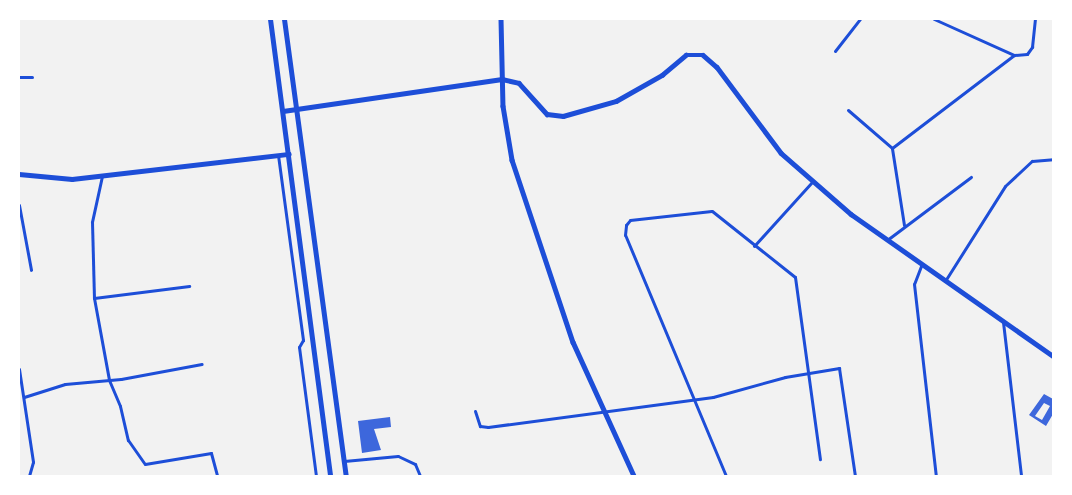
<!DOCTYPE html>
<html>
<head>
<meta charset="utf-8">
<style>
	body { margin:0 }
	#map { position:relative; width:1072px; height:495px; overflow:hidden; background:#f2f2f2; font-family:"Source Sans 3",sans-serif }
	div>[style] { position:absolute }
	[style*='--x'] { left:calc(var(--x)*1px); top:calc(var(--y)*1px); width:calc(var(--w)*1px); rotate:calc(var(--a)*1deg) }
	.building>* { inset:0; background:#3d67dc }
	.minor>* { height:3px; margin:-1.5px; padding:0 1.5px; transform-origin:1.5px; border-radius:1.5px; background:#1d4ed8 }
	.tertiary>* { height:4.5px; margin:-2.25px; padding:0 2.25px; transform-origin:2.25px; border-radius:2.25px; background:#1d4ed8 }
	.primary>* { height:5px; margin:-2.5px; padding:0 2.5px; transform-origin:2.5px; border-radius:2.5px; background:#1d4ed8 }
	span { translate:-50% -50%; white-space:nowrap; text-align:center; line-height:1.15; -webkit-text-stroke:4.5px #fff; paint-order:stroke }
	.frame { position:absolute; inset:0; border:20px solid #fff; pointer-events:none }
</style>
</head>
<body>
<div id="map">
	<div class="building">
		<div style="clip-path:polygon(evenodd,1044px 394px,1053px 399px,1053px 414px,1046px 426px,1029px 415px,1044px 394px,1044px 403px,1050px 406px,1042px 420px,1035px 416px,1044px 403px)"></div>
		<div style="clip-path:polygon(390px 417px,391px 427px,374px 429px,381px 450px,362px 453px,358px 421px)"></div>
	</div>
	<div class="minor">
		<div style="--x:934;--y:19;--w:88;--a:24.2"></div>
		<div style="--x:835;--y:51;--w:41;--a:-52"></div>
		<div style="--x:19;--y:77;--w:13;--a:0"></div>
		<div style="--x:848;--y:110;--w:58;--a:40.8"></div>
		<div style="--x:278;--y:155;--w:187;--a:82.3"></div>
		<div style="--x:303;--y:340;--w:8;--a:120"></div>
		<div style="--x:299;--y:347;--w:130;--a:82.5"></div>
		<div style="--x:102;--y:176;--w:47;--a:102.3"></div>
		<div style="--x:92;--y:222;--w:76;--a:88.5"></div>
		<div style="--x:94;--y:298;--w:83;--a:79.6"></div>
		<div style="--x:109;--y:380;--w:28;--a:67"></div>
		<div style="--x:120;--y:406;--w:35;--a:77"></div>
		<div style="--x:128;--y:440;--w:29;--a:55"></div>
		<div style="--x:145;--y:464;--w:67;--a:-9.5"></div>
		<div style="--x:211;--y:453;--w:23;--a:75"></div>
		<div style="--x:19;--y:205;--w:66;--a:79.5"></div>
		<div style="--x:904;--y:225;--w:78;--a:-98.9"></div>
		<div style="--x:892;--y:148;--w:153;--a:-37.3"></div>
		<div style="--x:1014;--y:55;--w:13;--a:-4"></div>
		<div style="--x:1027;--y:54;--w:9;--a:-54"></div>
		<div style="--x:1032;--y:47;--w:28;--a:-84"></div>
		<div style="--x:887;--y:240;--w:105;--a:-36.9"></div>
		<div style="--x:754;--y:246;--w:88;--a:-47.8"></div>
		<div style="--x:921;--y:266;--w:19;--a:111"></div>
		<div style="--x:914;--y:284;--w:193;--a:83.5"></div>
		<div style="--x:945;--y:281;--w:112;--a:-57.7"></div>
		<div style="--x:1005;--y:186;--w:37;--a:-43"></div>
		<div style="--x:1032;--y:161;--w:21;--a:-5"></div>
		<div style="--x:94;--y:298;--w:96;--a:-7.2"></div>
		<div style="--x:1003;--y:322;--w:155;--a:83.3"></div>
		<div style="--x:19;--y:369;--w:94;--a:81.4"></div>
		<div style="--x:33;--y:462;--w:15;--a:106"></div>
		<div style="--x:24;--y:397;--w:43;--a:-17.6"></div>
		<div style="--x:65;--y:384;--w:56;--a:-5.1"></div>
		<div style="--x:121;--y:379;--w:82;--a:-10.5"></div>
		<div style="--x:475;--y:411;--w:16;--a:72"></div>
		<div style="--x:480;--y:426;--w:8;--a:7"></div>
		<div style="--x:488;--y:427;--w:227;--a:-7.6"></div>
		<div style="--x:713;--y:397;--w:75;--a:-15.5"></div>
		<div style="--x:785;--y:377;--w:55;--a:-9.5"></div>
		<div style="--x:839;--y:368;--w:109;--a:81.6"></div>
		<div style="--x:344;--y:461;--w:54;--a:-5.3"></div>
		<div style="--x:398;--y:456;--w:19;--a:25"></div>
		<div style="--x:415;--y:464;--w:13;--a:67"></div>
		<div style="--x:726;--y:476;--w:261;--a:-112.7"></div>
		<div style="--x:625;--y:235;--w:10;--a:-84"></div>
		<div style="--x:626;--y:225;--w:6;--a:-51"></div>
		<div style="--x:630;--y:220;--w:82;--a:-6.3"></div>
		<div style="--x:712;--y:211;--w:106;--a:38.5"></div>
		<div style="--x:795;--y:277;--w:184;--a:82.2"></div>
	</div>
	<div class="tertiary">
		<div style="--x:501;--y:19;--w:87;--a:88.7"></div>
		<div style="--x:503;--y:106;--w:55;--a:80.5"></div>
		<div style="--x:512;--y:160;--w:192;--a:71.5"></div>
		<div style="--x:573;--y:342;--w:147;--a:65.5"></div>
		<div style="--x:283;--y:111;--w:221;--a:-8.3"></div>
		<div style="--x:502;--y:79;--w:17;--a:13"></div>
		<div style="--x:519;--y:83;--w:42;--a:47.9"></div>
		<div style="--x:547;--y:114;--w:16;--a:7"></div>
		<div style="--x:563;--y:116;--w:55;--a:-15.8"></div>
		<div style="--x:616;--y:101;--w:53;--a:-29.5"></div>
		<div style="--x:662;--y:75;--w:31;--a:-40"></div>
		<div style="--x:686;--y:55;--w:17;--a:0"></div>
		<div style="--x:703;--y:55;--w:18;--a:41"></div>
		<div style="--x:717;--y:67;--w:107;--a:53.3"></div>
		<div style="--x:781;--y:153;--w:93;--a:41.1"></div>
		<div style="--x:851;--y:214;--w:247;--a:35.1"></div>
		<div style="--x:19;--y:174;--w:53;--a:5.4"></div>
		<div style="--x:72;--y:179;--w:218;--a:-6.6"></div>
	</div>
	<div class="primary">
		<div style="--x:270;--y:19;--w:461;--a:82.5"></div>
		<div style="--x:284;--y:19;--w:461;--a:82.3"></div>
	</div>
	<div class="frame"></div>
</div>
</body>
</html>
